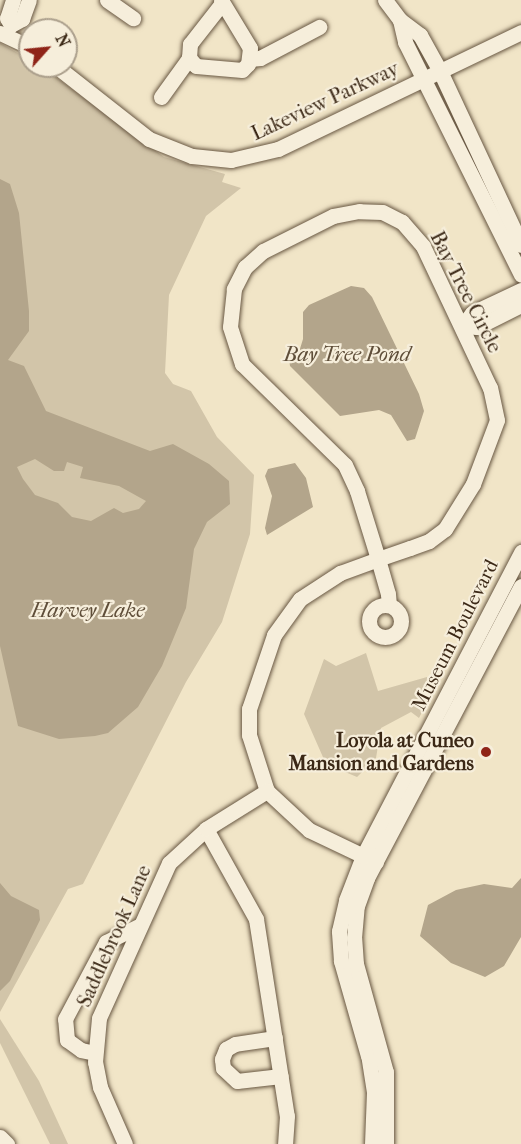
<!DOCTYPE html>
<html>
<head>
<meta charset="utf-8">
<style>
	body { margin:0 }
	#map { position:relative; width:521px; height:1144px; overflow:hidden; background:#f1e5c7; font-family:"IM FELL French Canon",serif }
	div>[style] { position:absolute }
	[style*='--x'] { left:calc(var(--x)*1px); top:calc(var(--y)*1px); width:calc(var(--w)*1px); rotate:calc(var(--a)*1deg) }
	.green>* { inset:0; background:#d2c5a9 }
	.water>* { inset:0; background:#b3a58b }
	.roads { filter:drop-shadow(0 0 2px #685742) drop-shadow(0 0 2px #685742) }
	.minor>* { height:15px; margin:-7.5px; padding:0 7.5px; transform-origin:7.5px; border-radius:7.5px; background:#f6eedb }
	.minor>.ring { margin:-7.5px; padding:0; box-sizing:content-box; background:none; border:15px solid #f6eedb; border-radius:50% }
	.dots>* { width:16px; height:16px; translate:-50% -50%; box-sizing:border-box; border:3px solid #f6eedb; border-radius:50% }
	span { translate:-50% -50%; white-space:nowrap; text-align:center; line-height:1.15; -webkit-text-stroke:4.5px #f6eedb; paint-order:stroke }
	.street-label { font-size:20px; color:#3b2816 }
	.poi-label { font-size:20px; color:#3b2816; font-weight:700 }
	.right { translate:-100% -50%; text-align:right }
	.water-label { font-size:21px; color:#5f4e39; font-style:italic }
	.north { position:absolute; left:18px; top:18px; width:60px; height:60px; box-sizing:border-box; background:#f6eedb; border:2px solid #ab9f8c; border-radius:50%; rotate:63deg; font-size:16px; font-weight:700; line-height:24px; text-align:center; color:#3b2816 }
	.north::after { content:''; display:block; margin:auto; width:21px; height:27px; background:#8f2418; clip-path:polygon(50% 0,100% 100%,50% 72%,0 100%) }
</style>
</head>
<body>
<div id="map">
	<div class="green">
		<div style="clip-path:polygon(0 43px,30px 60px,30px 66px,42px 67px,164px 157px,225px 174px,222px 182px,241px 188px,206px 216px,169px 295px,165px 373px,173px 384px,191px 391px,217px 437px,254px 475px,250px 534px,222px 622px,186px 682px,83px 884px,68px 889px,0 1012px)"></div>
		<div style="clip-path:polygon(366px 653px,378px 691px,427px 677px,429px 687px,415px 695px,426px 704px,419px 718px,411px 712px,381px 728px,376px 758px,357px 777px,326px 764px,304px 714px,324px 659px,336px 666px)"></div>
		<div style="clip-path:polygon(0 1019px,39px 1081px,68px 1144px,50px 1144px,0 1043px)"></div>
	</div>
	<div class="water">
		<div style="clip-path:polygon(evenodd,0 179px,10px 184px,19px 213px,29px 311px,29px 331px,8px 360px,24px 366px,46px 411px,150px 451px,173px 444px,209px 464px,229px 481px,230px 504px,207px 522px,194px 549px,186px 608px,162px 666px,138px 707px,108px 733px,95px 736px,59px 739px,18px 726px,0 646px,0 179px,35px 459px,54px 471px,64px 471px,67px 462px,83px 467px,80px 478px,119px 486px,146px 501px,139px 509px,123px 513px,114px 508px,91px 521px,72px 517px,58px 503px,35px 495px,23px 479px,17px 467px,35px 459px)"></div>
		<div style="clip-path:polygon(351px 286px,364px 288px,372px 297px,419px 394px,424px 411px,415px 439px,407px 441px,391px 415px,379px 410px,340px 416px,290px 366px,289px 359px,299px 352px,303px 339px,303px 312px,309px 305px)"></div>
		<div style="clip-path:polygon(295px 463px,306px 478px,313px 507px,267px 535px,265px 528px,272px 496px,265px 476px,268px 469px)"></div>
		<div style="clip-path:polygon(521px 878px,521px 937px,504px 966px,485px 977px,451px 963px,420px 936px,428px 905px,456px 890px,484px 884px,512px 888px)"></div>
		<div style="clip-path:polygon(0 883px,11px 896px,39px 910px,40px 920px,10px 981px,0 991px)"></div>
	</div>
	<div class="roads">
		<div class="minor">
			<div style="--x:13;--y:0;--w:19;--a:108"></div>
			<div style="--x:7;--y:18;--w:8;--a:60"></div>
			<div style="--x:11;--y:25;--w:13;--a:-29"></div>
			<div style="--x:22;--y:19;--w:20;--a:-70"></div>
			<div style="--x:107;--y:0;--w:32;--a:35"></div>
			<div style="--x:221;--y:0;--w:56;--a:58.9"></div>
			<div style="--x:250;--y:48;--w:16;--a:97"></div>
			<div style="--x:248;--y:64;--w:8;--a:135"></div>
			<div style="--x:242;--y:70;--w:46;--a:-175"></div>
			<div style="--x:196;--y:66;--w:11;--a:-131"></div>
			<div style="--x:189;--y:58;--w:14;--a:-86"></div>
			<div style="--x:190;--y:44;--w:52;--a:-52"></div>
			<div style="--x:385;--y:0;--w:25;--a:53"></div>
			<div style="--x:400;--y:20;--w:23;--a:77"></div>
			<div style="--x:405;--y:42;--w:260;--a:63.5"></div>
			<div style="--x:400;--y:20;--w:25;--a:37"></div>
			<div style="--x:420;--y:35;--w:41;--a:60.9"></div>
			<div style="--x:440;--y:71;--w:192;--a:65"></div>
			<div style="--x:0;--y:33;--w:33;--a:25"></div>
			<div style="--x:250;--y:59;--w:10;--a:-6"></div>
			<div style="--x:260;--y:58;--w:67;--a:-27.7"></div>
			<div style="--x:56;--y:66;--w:118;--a:38.1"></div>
			<div style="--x:149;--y:139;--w:46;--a:21.6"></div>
			<div style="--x:192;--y:156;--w:39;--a:6"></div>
			<div style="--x:231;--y:160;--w:48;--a:-13.2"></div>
			<div style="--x:278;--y:149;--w:270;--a:-25.7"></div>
			<div style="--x:161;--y:97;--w:48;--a:-54.3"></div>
			<div style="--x:462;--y:326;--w:16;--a:-52"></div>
			<div style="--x:472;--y:313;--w:54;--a:-25.1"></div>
			<div style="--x:462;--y:326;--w:15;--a:4"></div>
			<div style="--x:477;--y:327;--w:49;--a:-26.6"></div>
			<div class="ring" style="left:369px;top:605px;width:17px;height:17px"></div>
			<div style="--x:206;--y:829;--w:103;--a:60.9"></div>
			<div style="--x:256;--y:919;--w:199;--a:81.1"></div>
			<div style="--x:287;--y:1116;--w:28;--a:94"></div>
			<div style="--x:376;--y:862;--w:74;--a:-154.5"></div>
			<div style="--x:309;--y:830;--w:57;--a:-137.1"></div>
			<div style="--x:267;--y:791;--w:59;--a:-107.8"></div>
			<div style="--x:249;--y:735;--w:26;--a:-90"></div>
			<div style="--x:249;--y:709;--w:78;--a:-71.3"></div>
			<div style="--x:274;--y:635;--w:44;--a:-54.2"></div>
			<div style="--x:300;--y:599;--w:48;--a:-33"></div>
			<div style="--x:340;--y:573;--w:40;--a:-20.2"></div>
			<div style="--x:378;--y:559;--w:34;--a:-19"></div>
			<div style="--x:410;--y:548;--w:20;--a:-20"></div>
			<div style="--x:429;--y:541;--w:20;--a:-37"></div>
			<div style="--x:445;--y:529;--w:53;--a:-58.1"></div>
			<div style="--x:473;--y:484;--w:68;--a:-69.4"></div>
			<div style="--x:497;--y:420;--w:33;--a:-102"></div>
			<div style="--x:490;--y:388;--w:157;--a:-115.3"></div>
			<div style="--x:423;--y:246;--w:32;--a:-131"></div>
			<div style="--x:402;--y:222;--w:22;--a:-153"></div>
			<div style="--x:382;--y:212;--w:23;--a:-178"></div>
			<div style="--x:359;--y:211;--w:26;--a:169"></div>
			<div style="--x:333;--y:216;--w:78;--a:153.4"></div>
			<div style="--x:263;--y:251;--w:24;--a:138"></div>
			<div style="--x:245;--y:267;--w:25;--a:117"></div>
			<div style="--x:234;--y:289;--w:38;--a:96"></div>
			<div style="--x:230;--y:327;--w:39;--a:72"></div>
			<div style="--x:242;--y:364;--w:144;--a:44.4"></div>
			<div style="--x:345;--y:465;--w:29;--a:65"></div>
			<div style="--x:357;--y:491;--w:71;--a:72.8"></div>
			<div style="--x:378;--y:559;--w:36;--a:74"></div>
			<div style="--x:388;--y:594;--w:11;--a:85"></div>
			<div style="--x:275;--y:1038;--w:40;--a:171.5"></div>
			<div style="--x:235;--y:1044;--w:10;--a:151"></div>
			<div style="--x:226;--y:1049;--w:11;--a:112"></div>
			<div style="--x:222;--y:1059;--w:9;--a:84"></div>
			<div style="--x:223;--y:1068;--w:19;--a:43"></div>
			<div style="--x:237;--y:1081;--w:44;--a:-6.5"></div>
			<div style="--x:95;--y:1053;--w:14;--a:-168"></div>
			<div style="--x:81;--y:1050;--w:17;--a:-144"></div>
			<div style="--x:67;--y:1040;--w:21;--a:-95"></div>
			<div style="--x:65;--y:1019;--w:87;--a:-62"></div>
			<div style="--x:106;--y:942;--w:37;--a:-26"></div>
			<div style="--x:0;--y:1137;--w:10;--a:45"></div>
			<div style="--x:125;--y:1144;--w:62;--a:-113.7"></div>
			<div style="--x:100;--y:1087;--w:25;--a:-101"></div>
			<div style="--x:95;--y:1062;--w:44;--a:-84.8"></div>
			<div style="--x:99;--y:1018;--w:170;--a:-65.7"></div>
			<div style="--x:169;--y:863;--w:50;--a:-42.6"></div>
			<div style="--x:206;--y:829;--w:72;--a:-31.9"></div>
			<div style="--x:372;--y:1144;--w:52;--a:-87.8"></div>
			<div style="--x:374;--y:1092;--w:36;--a:-99"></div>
			<div style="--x:368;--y:1056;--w:99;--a:-105.9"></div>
			<div style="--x:341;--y:961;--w:30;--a:-94"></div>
			<div style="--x:339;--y:931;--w:32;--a:-77"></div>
			<div style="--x:346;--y:900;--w:47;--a:-68.9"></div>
			<div style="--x:363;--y:856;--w:343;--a:-62.5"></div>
			<div style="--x:386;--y:1144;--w:72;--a:-90"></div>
			<div style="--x:386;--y:1072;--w:112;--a:-105.5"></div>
			<div style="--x:356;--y:964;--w:26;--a:-94"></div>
			<div style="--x:354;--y:938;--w:32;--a:-85"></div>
			<div style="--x:357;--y:906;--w:30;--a:-70"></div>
			<div style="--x:367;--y:878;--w:330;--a:-62.2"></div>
		</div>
	</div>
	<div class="dots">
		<div style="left:486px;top:752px;background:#8f2418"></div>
	</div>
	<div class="street-label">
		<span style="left:325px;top:101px;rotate:-25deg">Lakeview Parkway</span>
		<span style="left:466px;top:292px;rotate:63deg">Bay Tree Circle</span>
		<span style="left:455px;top:635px;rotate:-63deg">Museum Boulevard</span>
		<span style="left:114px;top:936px;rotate:-66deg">Saddlebrook Lane</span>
	</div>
	<div class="poi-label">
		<span class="right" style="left:474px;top:752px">Loyola at Cuneo<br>Mansion and Gardens</span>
	</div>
	<div class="water-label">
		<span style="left:347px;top:354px">Bay Tree Pond</span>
		<span style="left:88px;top:610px">Harvey Lake</span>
	</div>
	<div class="north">N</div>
</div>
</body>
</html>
